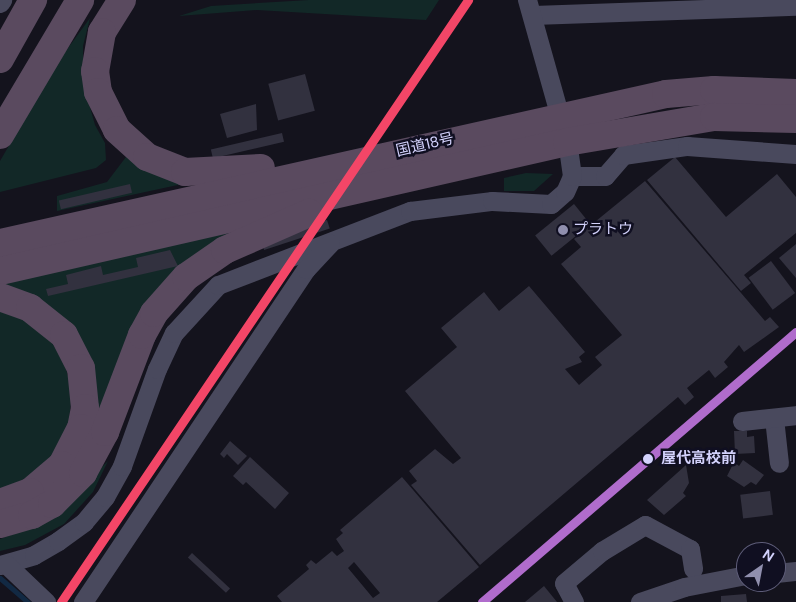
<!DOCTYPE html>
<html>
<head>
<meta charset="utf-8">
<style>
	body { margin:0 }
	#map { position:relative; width:796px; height:602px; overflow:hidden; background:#14131d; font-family:"DM Sans","Noto Sans JP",sans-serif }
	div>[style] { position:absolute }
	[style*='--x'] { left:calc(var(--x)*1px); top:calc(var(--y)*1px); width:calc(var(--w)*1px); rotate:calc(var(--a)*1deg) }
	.green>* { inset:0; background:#122827 }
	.stream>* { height:5px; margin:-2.5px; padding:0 2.5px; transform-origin:2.5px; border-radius:2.5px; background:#122943 }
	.building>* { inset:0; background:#32313f; transform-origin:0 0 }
	.minor>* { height:19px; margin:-9.5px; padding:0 9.5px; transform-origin:9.5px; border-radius:9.5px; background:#49495d }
	.highway>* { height:28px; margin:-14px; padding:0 14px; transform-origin:14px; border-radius:14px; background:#5a4a5f }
	.rail-1>* { height:9px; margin:-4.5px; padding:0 4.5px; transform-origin:4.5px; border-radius:4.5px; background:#f34667 }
	.rail-2>* { height:9px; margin:-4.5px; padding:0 4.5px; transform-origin:4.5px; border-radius:4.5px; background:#b06ccc }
	.dots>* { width:14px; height:14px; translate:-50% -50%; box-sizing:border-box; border:2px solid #100f21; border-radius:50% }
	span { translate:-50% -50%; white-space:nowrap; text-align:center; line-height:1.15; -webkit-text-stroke:5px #100f21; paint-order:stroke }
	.street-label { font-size:15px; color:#d3d2fc }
	.poi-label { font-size:15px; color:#d3d2fc }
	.left { translate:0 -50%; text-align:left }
	.stop-label { font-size:15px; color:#d3d2fc; font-weight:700 }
	.north { position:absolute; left:736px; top:542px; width:50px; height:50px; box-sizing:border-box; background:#100f21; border:1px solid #5e5d79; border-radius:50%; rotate:33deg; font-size:14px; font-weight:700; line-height:20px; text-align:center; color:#d3d2fc }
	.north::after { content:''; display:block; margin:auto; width:18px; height:22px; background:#908fae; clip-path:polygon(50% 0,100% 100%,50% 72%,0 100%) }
</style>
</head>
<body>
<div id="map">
	<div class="green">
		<div style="clip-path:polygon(309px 0,439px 0,426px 20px,257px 10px,179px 16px,211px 6px)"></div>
		<div style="clip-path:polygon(90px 18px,83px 46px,83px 82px,95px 125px,105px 143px,106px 160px,96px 168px,0 192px,0 161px,57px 63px)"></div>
		<div style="clip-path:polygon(129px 153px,201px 180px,57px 211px,57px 196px,107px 182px)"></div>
		<div style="clip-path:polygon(526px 173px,553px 174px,534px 191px,504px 191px,504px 178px)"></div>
		<div style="clip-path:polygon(227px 232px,231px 236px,212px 248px,96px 428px,93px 389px,0 283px)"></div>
		<div style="clip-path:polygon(0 309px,22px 316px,47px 335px,64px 361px,72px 391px,69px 422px,57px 451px,36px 474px,0 490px)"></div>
		<div style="clip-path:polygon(108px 461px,93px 492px,64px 524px,25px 545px,0 551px,0 539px,47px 522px)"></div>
	</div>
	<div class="stream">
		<div style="--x:0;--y:578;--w:37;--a:41"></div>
	</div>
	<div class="building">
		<div style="left:305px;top:74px;width:38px;height:38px;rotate:75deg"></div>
		<div style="clip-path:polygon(256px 104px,257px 130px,227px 138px,220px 114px)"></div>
		<div style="left:282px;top:133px;width:9px;height:73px;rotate:77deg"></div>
		<div style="clip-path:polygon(675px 157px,726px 217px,777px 174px,796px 197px,796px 233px,744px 275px,751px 283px,741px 291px,647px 180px)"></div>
		<div style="clip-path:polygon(645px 181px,765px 321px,770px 317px,779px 327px,744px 352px,739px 345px,724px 362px,728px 367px,715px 378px,709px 370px,687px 388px,694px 397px,685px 405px,678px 397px,480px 565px,411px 485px,417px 481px,409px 471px,435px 449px,453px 464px,461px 458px,405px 391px,457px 347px,441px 328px,484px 292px,499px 311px,529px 286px,585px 352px,579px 357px,582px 362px,565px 369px,579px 385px,602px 365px,595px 357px,622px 335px,561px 264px,581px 247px,574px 239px)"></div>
		<div style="left:130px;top:184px;width:9px;height:73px;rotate:77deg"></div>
		<div style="left:574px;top:204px;width:26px;height:50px;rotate:51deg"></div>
		<div style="left:327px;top:220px;width:9px;height:69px;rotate:72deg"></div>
		<div style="clip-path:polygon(796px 244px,796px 278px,779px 258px)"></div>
		<div style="clip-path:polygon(170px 250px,178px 266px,48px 296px,46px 289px,68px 284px,66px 275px,101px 266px,103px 275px,138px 267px,136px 258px)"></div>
		<div style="left:771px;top:261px;width:40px;height:28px;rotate:53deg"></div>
		<div style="clip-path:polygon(734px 431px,747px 431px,747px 437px,754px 436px,755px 453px,735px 454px)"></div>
		<div style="clip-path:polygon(230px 441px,247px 456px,238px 465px,227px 454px,224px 458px,220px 454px)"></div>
		<div style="clip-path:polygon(250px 457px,289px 493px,275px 509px,246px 482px,243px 485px,233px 476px)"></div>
		<div style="clip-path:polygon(743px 460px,764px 475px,756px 485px,751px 482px,744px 487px,727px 476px,734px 462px,739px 466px)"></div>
		<div style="clip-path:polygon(686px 465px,689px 483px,683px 493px,686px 496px,664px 515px,647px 500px)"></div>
		<div style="clip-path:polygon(evenodd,402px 477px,479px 567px,437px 602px,282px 602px,277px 596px,309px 569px,306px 565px,311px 560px,316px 564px,332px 551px,337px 556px,344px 551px,336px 539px,343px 533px,340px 530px,402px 477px,354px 562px,380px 593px,373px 598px,348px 568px,354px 562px)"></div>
		<div style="left:770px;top:491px;width:24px;height:30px;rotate:83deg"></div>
		<div style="left:192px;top:553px;width:52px;height:6px;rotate:43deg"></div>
		<div style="clip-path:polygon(544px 586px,557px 602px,525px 602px)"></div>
		<div style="clip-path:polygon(746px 594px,747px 602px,721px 602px,721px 596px)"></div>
	</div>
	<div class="minor">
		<div style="--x:0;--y:3;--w:4;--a:-56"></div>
		<div style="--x:533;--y:15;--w:263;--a:-2"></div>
		<div style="--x:572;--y:176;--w:33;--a:0"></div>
		<div style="--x:605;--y:176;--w:28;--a:-49"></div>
		<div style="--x:623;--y:155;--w:65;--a:-8"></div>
		<div style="--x:687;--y:146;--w:109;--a:4.2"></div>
		<div style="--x:774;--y:418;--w:45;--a:83.7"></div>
		<div style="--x:742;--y:421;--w:54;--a:-6.3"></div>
		<div style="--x:0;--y:565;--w:35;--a:-16"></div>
		<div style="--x:34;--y:555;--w:28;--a:-30"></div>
		<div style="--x:58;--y:541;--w:32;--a:-36"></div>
		<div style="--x:84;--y:522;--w:33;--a:-50"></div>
		<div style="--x:105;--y:497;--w:35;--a:-61"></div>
		<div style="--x:122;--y:466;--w:103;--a:-70.2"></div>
		<div style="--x:157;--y:369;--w:40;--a:-65"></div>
		<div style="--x:174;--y:333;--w:65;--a:-47.5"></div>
		<div style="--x:218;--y:285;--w:206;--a:-21.1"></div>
		<div style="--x:410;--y:211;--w:83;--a:-7"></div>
		<div style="--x:492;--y:201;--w:59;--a:2.9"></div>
		<div style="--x:551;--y:204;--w:18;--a:-41"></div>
		<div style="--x:565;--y:192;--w:17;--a:-66"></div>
		<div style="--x:572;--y:176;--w:34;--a:-98"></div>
		<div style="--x:567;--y:142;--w:148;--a:-105.7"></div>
		<div style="--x:7;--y:565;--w:54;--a:43.5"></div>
		<div style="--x:776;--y:573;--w:20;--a:-6"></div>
		<div style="--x:83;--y:602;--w:401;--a:-56.2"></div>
		<div style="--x:306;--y:269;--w:35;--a:-47"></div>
		<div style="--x:574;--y:602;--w:21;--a:-118"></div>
		<div style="--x:564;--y:583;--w:50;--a:-40.1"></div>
		<div style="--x:602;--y:551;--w:50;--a:-31.2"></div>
		<div style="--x:645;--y:525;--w:51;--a:28.1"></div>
		<div style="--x:690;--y:549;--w:20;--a:81"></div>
		<div style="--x:640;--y:602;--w:46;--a:-18.8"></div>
		<div style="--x:684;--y:587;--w:63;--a:-11"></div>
	</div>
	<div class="highway">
		<div style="--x:122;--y:0;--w:38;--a:122"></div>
		<div style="--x:102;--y:32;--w:40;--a:100"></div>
		<div style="--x:95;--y:71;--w:21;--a:82"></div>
		<div style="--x:98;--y:92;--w:42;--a:63.4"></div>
		<div style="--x:117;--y:130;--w:40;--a:42"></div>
		<div style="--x:147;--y:157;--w:41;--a:21.5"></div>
		<div style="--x:185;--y:172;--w:76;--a:-3"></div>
		<div style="--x:0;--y:59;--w:68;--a:-60.8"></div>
		<div style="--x:0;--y:135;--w:157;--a:-59.3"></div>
		<div style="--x:0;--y:243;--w:682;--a:-12.61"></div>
		<div style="--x:666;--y:94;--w:48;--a:-4.8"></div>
		<div style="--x:714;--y:90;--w:82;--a:2.1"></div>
		<div style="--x:0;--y:271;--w:581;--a:-12.82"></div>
		<div style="--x:567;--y:142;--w:149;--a:-9.7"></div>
		<div style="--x:714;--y:117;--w:82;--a:1.4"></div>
		<div style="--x:0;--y:297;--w:32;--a:20"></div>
		<div style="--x:30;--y:308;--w:43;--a:38.5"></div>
		<div style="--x:64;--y:335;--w:37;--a:63"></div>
		<div style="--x:81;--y:368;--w:40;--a:84.3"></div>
		<div style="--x:85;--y:408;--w:20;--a:101"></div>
		<div style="--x:81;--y:428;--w:42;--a:117.2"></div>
		<div style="--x:62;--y:465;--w:42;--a:139.8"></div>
		<div style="--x:30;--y:492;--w:32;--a:160"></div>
		<div style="--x:0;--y:524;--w:33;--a:-16"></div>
		<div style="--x:32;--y:515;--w:23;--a:-29"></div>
		<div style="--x:52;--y:504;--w:44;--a:-45"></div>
		<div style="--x:83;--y:473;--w:47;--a:-61.8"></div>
		<div style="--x:105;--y:432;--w:104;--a:-69.1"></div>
		<div style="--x:142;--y:335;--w:25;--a:-61"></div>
		<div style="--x:154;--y:313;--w:48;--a:-48.4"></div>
		<div style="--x:186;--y:277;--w:47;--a:-34.7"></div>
		<div style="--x:225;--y:250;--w:92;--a:-23.8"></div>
	</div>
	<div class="rail-1">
		<div style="--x:61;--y:602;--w:727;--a:-55.94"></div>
	</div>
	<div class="rail-2">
		<div style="--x:482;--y:602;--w:414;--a:-40.7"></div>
	</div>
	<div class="dots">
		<div style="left:563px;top:230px;background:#908fae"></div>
		<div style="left:648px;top:459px;background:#d3d2fc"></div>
	</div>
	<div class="street-label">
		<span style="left:425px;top:145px;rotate:-13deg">国道18号</span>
	</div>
	<div class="poi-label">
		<span class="left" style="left:573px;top:230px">プラトウ</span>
	</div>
	<div class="stop-label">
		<span class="left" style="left:661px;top:459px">屋代高校前</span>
	</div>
	<div class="north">N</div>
</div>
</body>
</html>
